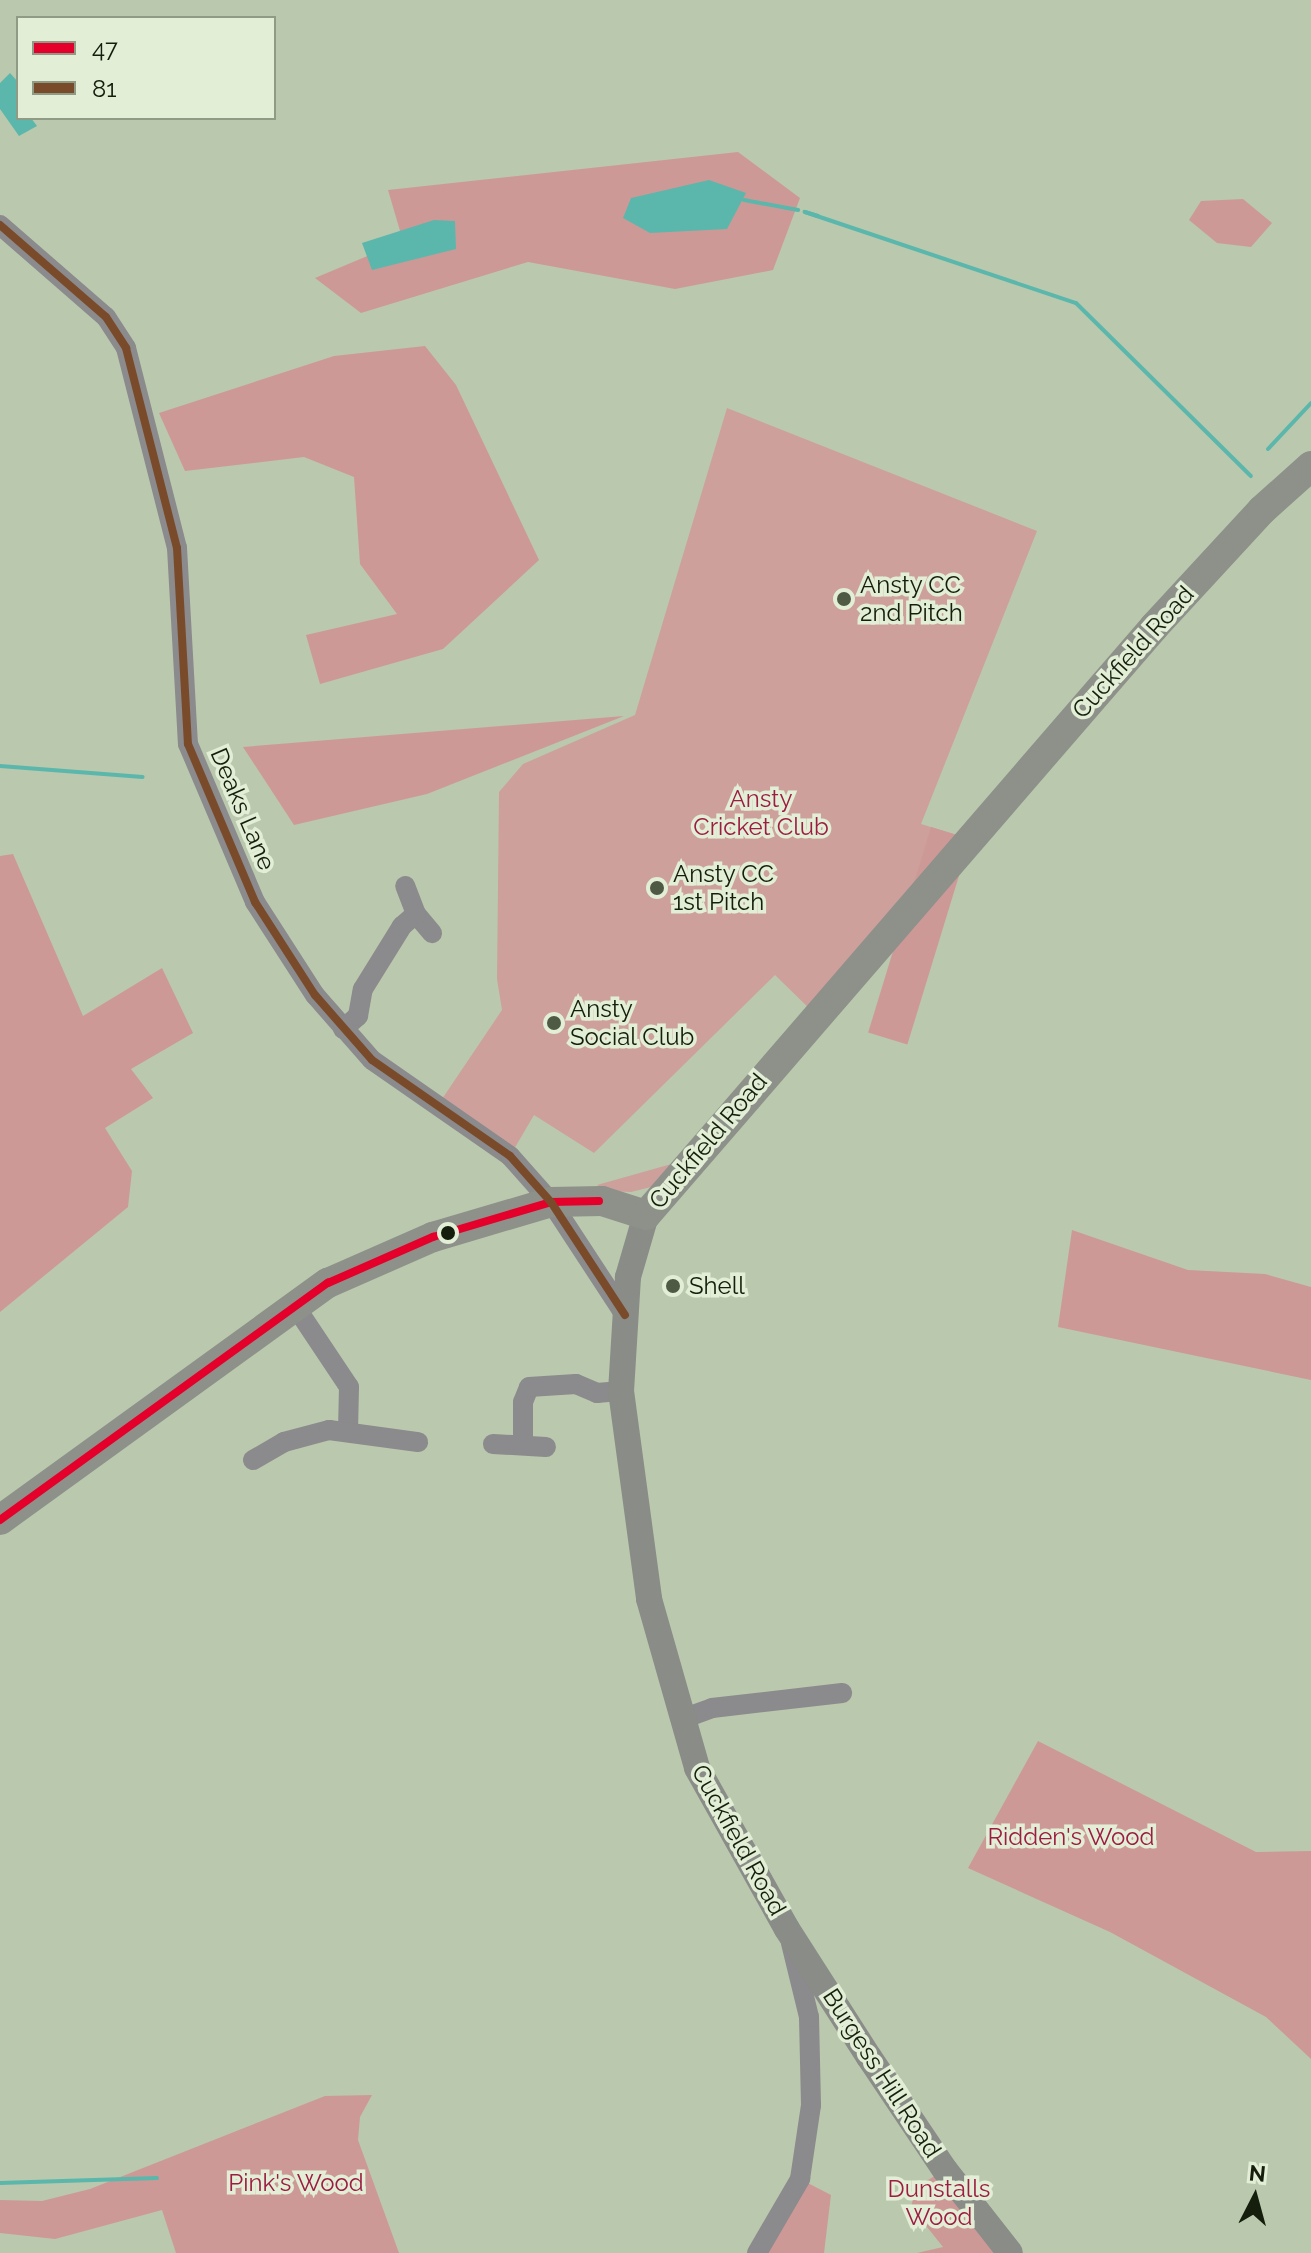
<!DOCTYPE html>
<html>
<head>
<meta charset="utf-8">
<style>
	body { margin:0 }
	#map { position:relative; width:1311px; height:2253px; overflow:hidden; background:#bac8ae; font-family:Raleway,sans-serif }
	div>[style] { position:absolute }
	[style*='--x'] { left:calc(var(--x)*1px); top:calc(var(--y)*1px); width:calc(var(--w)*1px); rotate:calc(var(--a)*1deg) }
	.green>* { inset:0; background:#cda09c }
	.forest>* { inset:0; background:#cd9997; transform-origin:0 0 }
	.water>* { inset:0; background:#5bb7ab }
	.stream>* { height:4px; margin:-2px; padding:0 2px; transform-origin:2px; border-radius:2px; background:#5bb7ab }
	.minor>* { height:20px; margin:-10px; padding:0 10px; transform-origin:10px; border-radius:10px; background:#8b8a8c }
	.major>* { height:26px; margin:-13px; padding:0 13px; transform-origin:13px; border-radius:13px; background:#8a8c88 }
	.highway>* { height:30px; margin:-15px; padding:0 15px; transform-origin:15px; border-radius:15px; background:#8d9189 }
	.bus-1>* { height:8px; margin:-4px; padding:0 4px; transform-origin:4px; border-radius:4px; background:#e4002b }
	.bus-2>* { height:8px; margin:-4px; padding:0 4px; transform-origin:4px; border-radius:4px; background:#7a4b2a }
	.dots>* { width:22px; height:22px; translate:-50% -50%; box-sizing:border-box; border:4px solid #e2eed6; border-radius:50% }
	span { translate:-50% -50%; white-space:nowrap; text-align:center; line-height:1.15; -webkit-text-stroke:7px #e2eed6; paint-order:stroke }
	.poi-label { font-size:24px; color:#151e0c }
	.left { translate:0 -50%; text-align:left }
	.street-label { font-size:24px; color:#151e0c }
	.park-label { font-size:24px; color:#9d1c42 }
	.legend { position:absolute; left:16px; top:16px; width:260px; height:104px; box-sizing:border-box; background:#e2eed6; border:2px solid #909b85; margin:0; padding:10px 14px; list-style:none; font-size:24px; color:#151e0c }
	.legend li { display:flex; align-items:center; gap:16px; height:40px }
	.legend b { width:40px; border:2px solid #909b85 }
	.north { position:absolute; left:1215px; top:2157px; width:80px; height:80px; -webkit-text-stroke:6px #e2eed6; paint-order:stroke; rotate:6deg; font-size:22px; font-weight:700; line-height:32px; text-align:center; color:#151e0c }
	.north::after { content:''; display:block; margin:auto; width:28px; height:36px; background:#151e0c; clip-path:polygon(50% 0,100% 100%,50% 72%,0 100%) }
</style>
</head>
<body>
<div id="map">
	<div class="green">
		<div style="clip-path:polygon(727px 408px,1037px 531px,921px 824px,970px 839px,816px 1015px,775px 975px,594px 1153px,534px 1115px,510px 1156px,436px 1108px,502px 1010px,497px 979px,499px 792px,523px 764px,635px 715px)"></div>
		<div style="clip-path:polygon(675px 1163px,651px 1187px,631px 1192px,608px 1191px,597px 1185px)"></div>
	</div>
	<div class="forest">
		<div style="clip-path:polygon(738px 152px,800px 198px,773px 270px,675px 289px,528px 262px,361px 313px,315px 278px,403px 241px,388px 190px)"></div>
		<div style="clip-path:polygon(1243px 199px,1272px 223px,1251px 247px,1217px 243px,1189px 220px,1201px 201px)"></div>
		<div style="clip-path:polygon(425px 346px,456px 385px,539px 560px,443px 649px,320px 684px,306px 635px,397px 614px,360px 564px,354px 477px,304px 457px,185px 471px,159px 413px,334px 356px)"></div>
		<div style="clip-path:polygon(624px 716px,427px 794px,294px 825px,243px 747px)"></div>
		<div style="left:931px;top:827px;width:41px;height:215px;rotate:17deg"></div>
		<div style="clip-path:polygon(13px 854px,83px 1016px,162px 968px,193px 1033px,131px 1069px,153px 1098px,105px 1128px,132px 1171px,128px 1207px,0 1312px,0 856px)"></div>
		<div style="clip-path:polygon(1072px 1230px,1188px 1270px,1265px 1274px,1311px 1287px,1311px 1380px,1058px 1327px)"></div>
		<div style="clip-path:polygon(1038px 1741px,1256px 1852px,1311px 1851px,1311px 2059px,1266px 2017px,1110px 1932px,968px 1868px)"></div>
		<div style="clip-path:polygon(372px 2095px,360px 2117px,358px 2140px,399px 2253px,176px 2253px,162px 2210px,55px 2239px,0 2233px,0 2200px,42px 2201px,90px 2189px,325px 2096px)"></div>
		<div style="clip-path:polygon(945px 2170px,1010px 2253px,917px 2253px,943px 2247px,911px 2207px,916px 2187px)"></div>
		<div style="clip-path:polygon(800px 2179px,831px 2195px,824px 2253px,757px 2253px)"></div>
	</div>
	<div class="water">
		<div style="clip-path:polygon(10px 73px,18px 82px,18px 118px,31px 118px,37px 126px,19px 136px,0 109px,0 83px)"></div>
		<div style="clip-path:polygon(709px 180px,746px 193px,727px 229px,650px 233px,623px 218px,631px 198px)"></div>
		<div style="clip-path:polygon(434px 220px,455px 221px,456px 249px,372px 270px,362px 243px)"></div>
	</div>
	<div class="stream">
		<div style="--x:744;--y:200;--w:55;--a:10.5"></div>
		<div style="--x:818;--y:216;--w:14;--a:-163"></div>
		<div style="--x:805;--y:212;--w:286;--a:18.6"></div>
		<div style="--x:1076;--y:303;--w:246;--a:44.7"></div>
		<div style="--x:1268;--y:449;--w:63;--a:-46.9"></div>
		<div style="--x:0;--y:766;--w:143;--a:4.4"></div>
		<div style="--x:0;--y:2183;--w:157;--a:-1.8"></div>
	</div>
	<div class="minor">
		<div style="--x:0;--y:225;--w:140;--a:41"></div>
		<div style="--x:106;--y:317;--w:37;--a:57"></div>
		<div style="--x:126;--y:348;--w:206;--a:75.7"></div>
		<div style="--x:177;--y:548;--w:196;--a:86.8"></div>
		<div style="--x:188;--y:744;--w:172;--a:67"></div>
		<div style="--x:255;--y:902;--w:111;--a:57.2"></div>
		<div style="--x:315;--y:995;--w:86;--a:48.8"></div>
		<div style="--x:372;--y:1060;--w:168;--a:34.8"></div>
		<div style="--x:510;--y:1156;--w:62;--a:48.3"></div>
		<div style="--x:551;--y:1202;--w:135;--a:56.8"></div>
		<div style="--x:416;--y:914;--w:25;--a:50"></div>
		<div style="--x:343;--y:1029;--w:20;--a:-41"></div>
		<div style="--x:358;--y:1016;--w:27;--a:-80"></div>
		<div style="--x:363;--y:989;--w:74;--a:-58.2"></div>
		<div style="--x:402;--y:926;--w:18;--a:-41"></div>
		<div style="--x:416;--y:914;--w:30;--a:-111"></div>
		<div style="--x:293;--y:1303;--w:101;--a:56.3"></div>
		<div style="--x:349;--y:1387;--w:44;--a:91.3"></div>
		<div style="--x:493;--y:1444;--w:53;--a:3.2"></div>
		<div style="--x:523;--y:1445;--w:43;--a:-90"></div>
		<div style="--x:523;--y:1402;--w:16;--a:-68"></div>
		<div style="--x:529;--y:1387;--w:47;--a:-3.7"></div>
		<div style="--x:576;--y:1384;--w:23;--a:23"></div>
		<div style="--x:597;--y:1393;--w:24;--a:-5"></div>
		<div style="--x:253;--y:1460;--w:36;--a:-30"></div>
		<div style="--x:284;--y:1442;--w:47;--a:-14.9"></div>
		<div style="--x:329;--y:1430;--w:90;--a:7.7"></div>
		<div style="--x:682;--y:1719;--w:32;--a:-20"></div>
		<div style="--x:712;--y:1708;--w:131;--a:-6.6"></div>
		<div style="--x:757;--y:2253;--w:86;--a:-59.8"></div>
		<div style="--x:800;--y:2179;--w:75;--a:-81.5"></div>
		<div style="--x:811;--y:2105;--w:88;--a:-91.3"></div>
		<div style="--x:809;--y:2017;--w:76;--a:-103.7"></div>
	</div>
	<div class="major">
		<div style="--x:646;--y:1215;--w:65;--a:106.2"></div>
		<div style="--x:628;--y:1277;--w:114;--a:93.5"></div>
		<div style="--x:621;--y:1391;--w:210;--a:82.3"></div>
		<div style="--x:649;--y:1599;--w:176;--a:74.1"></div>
		<div style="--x:697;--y:1768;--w:184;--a:60.8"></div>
		<div style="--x:787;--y:1929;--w:152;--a:57.4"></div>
		<div style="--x:869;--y:2057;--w:136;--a:56.1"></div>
		<div style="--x:945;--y:2170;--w:105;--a:51.9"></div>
	</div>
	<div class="highway">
		<div style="--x:0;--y:1520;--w:405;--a:-35.9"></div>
		<div style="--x:328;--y:1283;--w:115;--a:-23.7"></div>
		<div style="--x:433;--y:1237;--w:123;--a:-16.5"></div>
		<div style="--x:551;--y:1202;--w:51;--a:-1.1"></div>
		<div style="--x:602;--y:1201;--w:46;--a:17.7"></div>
		<div style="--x:646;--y:1215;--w:777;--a:-49.17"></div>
		<div style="--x:1154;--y:627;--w:159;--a:-47.3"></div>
		<div style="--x:1262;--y:510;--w:66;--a:-41.9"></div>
	</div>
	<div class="bus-1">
		<div style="--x:0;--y:1520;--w:405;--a:-35.9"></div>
		<div style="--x:328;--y:1283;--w:115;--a:-23.7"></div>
		<div style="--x:433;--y:1237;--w:123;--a:-16.5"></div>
		<div style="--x:551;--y:1202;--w:48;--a:-1.2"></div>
	</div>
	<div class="bus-2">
		<div style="--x:0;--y:225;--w:140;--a:41"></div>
		<div style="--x:106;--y:317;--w:37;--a:57"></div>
		<div style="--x:126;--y:348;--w:206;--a:75.7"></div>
		<div style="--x:177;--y:548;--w:196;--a:86.8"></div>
		<div style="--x:188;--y:744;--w:172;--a:67"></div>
		<div style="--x:255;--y:902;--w:111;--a:57.2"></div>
		<div style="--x:315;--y:995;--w:86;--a:48.8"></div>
		<div style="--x:372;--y:1060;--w:168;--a:34.8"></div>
		<div style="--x:510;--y:1156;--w:62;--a:48.3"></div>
		<div style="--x:551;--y:1202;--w:135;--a:56.8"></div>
	</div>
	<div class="dots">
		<div style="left:844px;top:599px;background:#4f5a45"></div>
		<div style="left:657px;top:888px;background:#4f5a45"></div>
		<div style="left:554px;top:1023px;background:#4f5a45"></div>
		<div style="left:448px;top:1233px;background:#151e0c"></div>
		<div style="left:673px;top:1286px;background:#4f5a45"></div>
	</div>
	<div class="poi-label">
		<span class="left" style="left:860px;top:599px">Ansty CC<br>2nd Pitch</span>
		<span class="left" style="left:673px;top:888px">Ansty CC<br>1st Pitch</span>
		<span class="left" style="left:570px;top:1023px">Ansty<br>Social Club</span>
		<span class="left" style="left:689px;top:1286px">Shell</span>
	</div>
	<div class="street-label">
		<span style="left:1133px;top:652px;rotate:-48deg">Cuckfield Road</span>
		<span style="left:243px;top:809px;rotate:67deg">Deaks Lane</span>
		<span style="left:708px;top:1141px;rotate:-50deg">Cuckfield Road</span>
		<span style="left:739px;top:1840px;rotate:61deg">Cuckfield Road</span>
		<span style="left:882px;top:2073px;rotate:57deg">Burgess Hill Road</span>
	</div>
	<div class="park-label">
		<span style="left:761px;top:813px">Ansty<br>Cricket Club</span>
		<span style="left:1071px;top:1837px">Ridden's Wood</span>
		<span style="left:296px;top:2183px">Pink's Wood</span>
		<span style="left:939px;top:2203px">Dunstalls<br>Wood</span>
	</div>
	<ul class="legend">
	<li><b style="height:10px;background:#e4002b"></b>47</li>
	<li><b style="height:10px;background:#7a4b2a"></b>81</li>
	</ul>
	<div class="north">N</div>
</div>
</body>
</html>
